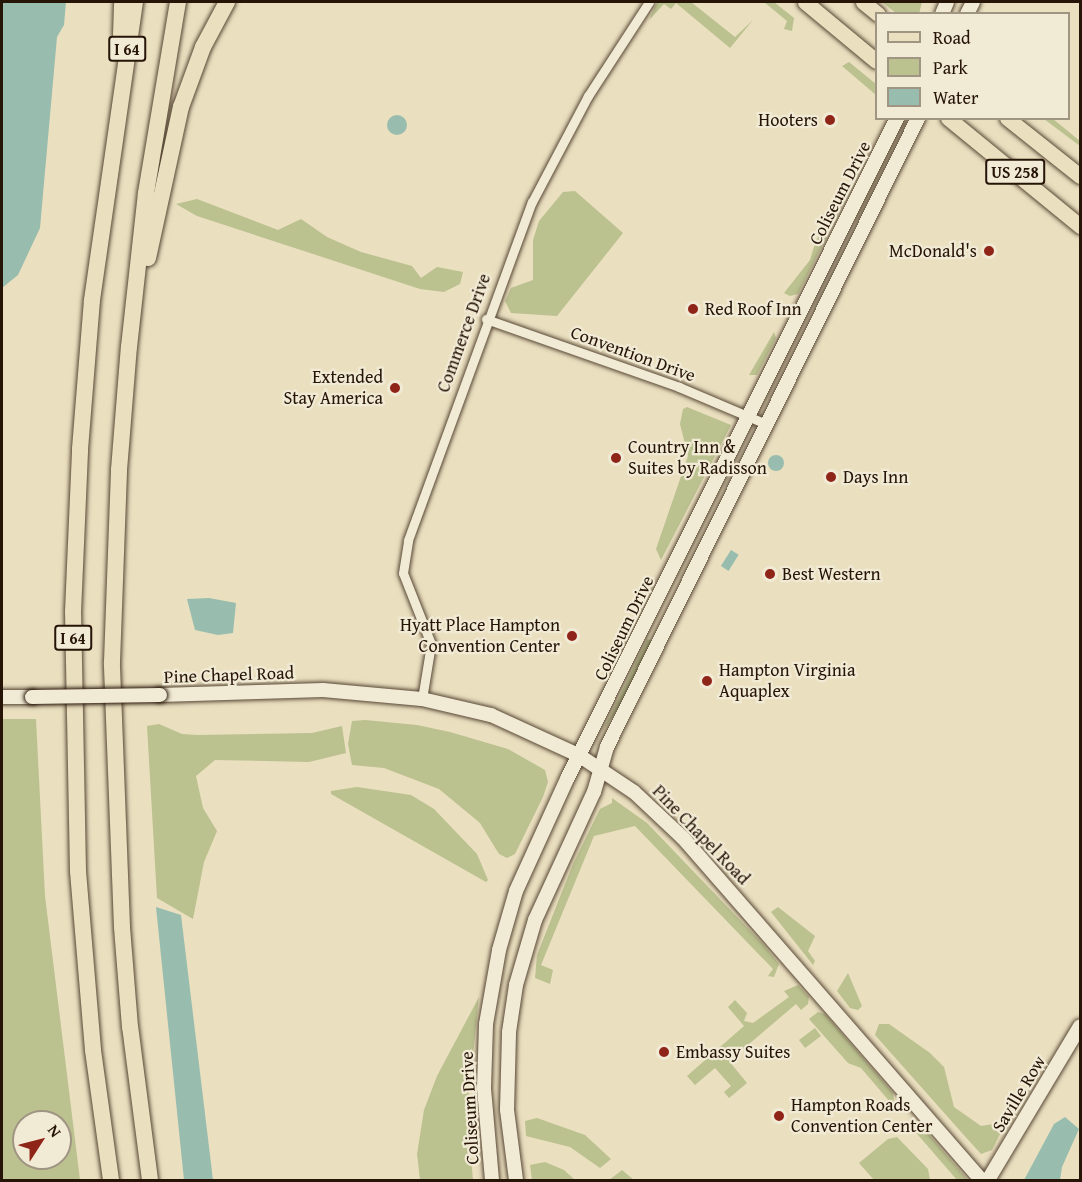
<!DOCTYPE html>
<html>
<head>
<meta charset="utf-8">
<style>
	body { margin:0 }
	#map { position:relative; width:1082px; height:1182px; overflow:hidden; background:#eadfbf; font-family:"Gentium Book Plus",serif }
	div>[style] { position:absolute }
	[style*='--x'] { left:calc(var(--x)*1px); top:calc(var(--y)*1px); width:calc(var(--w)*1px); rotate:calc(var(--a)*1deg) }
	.green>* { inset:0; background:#bbc18f; transform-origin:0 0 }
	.water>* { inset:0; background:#98bdae; transform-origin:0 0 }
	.round { border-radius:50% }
	.roads { filter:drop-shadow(0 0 2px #574735) drop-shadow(0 0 2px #574735) }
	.street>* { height:9px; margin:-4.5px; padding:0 4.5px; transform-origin:4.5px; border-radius:4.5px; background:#f1ead5 }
	.secondary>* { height:14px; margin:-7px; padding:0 7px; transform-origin:7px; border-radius:7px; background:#f1ead5 }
	.primary>* { height:15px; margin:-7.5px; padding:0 7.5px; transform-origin:7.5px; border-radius:7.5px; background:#eadfbf }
	.highway>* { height:16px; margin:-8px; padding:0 8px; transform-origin:8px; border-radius:8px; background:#eadfbf }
	.bridges { filter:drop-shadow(0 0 2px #261407) drop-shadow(0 0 2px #261407) }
	.secondary-bridge>* { height:14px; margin:-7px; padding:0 7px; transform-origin:7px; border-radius:7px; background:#f1ead5 }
	.dots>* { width:16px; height:16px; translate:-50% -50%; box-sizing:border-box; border:3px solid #f1ead5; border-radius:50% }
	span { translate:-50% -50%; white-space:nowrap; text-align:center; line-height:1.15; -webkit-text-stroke:4.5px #f1ead5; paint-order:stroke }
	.shield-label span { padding:2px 4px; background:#f1ead5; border:2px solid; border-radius:4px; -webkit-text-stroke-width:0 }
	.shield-label { font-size:16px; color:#261407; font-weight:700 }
	.poi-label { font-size:18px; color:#261407 }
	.right { translate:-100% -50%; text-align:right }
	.left { translate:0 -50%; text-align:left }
	.street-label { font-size:18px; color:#261407 }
	.frame { position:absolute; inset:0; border:3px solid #261407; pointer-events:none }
	.legend { position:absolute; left:875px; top:12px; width:195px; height:108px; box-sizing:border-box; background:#f1ead5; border:2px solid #a09483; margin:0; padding:8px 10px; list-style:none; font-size:18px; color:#261407 }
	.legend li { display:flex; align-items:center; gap:12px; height:30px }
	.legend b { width:30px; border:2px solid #a09483 }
	.north { position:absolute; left:12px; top:1110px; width:60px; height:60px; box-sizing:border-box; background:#f1ead5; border:2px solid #a09483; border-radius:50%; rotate:54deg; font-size:16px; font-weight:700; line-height:24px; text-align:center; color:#261407 }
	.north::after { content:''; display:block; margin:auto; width:21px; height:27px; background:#8f2418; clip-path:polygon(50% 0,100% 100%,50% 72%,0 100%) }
</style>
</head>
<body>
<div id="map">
	<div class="green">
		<div style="clip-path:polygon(657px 2px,691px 2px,735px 37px,753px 20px,730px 48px,676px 3px,671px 9px,664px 4px,649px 20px)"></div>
		<div style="clip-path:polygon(764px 2px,774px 2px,794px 18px,792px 31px,784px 29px,787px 21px)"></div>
		<div style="clip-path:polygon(882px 2px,922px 2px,919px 14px,896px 13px)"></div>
		<div style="clip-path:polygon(849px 62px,876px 84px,876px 95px,842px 66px)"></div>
		<div style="clip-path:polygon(1044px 119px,1053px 119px,1080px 141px,1080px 146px)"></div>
		<div style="clip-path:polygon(575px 191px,623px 233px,557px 316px,511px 313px,505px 301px,511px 288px,533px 280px,533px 240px,539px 221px,563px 192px)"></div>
		<div style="clip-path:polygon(197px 199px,278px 230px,301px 219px,327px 237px,361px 252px,412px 266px,421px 278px,437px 267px,463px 272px,460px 284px,444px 292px,420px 289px,197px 216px,176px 204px)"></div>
		<div style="clip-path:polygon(827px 226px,830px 228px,825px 240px,798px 294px,790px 296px,784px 293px,810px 260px,816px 240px)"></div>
		<div style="clip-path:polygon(774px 332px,776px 338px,757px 375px,749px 375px)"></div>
		<div style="clip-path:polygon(687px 407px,731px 425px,661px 560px,656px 549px,688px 456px,680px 424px,683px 409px)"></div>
		<div style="clip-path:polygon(647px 639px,653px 641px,623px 701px,602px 732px)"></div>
		<div style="clip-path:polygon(evenodd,2px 719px,36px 719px,45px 896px,80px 1180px,2px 1180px,2px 719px,24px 1122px,60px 1122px,60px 1158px,24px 1158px,24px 1122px)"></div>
		<div style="clip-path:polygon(365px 720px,417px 725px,450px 732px,508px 749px,545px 770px,548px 782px,543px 797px,515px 854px,507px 858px,499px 854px,480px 823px,439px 789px,384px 768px,352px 765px,348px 744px,352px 721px)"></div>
		<div style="clip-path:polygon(159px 724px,182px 734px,198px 735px,312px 733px,342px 726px,346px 753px,309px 762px,215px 760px,196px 776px,203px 808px,217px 831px,204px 862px,193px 919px,157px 898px,147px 726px)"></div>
		<div style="clip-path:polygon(357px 787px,411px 795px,434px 809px,477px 854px,488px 880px,486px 882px,331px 794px,331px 791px)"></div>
		<div style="clip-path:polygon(612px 798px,647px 823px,763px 944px,779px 964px,774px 977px,768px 976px,773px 969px,635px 826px,594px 836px,541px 965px,553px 970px,550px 984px,535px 978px,537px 955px,573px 864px,600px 809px,612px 803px)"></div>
		<div style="clip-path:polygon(778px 907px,815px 936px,808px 951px,815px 961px,813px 965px,771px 912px)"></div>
		<div style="clip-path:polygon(848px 973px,862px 1006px,858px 1010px,850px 1008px,837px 991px)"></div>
		<div style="clip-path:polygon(798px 985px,809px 997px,808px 1004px,801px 1010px,796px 1004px,729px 1061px,747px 1083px,729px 1098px,724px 1092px,731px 1086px,715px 1068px,695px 1085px,687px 1076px,744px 1026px,728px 1007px,735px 1000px,747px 1013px,744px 1021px,753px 1023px,789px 997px,784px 991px)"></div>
		<div style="clip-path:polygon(479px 997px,467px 1112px,473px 1180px,420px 1180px,417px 1154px,424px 1110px,437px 1076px)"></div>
		<div style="clip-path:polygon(818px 1012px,825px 1014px,893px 1093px,894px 1102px,890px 1102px,861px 1068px,848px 1063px,809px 1019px)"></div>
		<div style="clip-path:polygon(879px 1024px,889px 1024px,930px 1053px,944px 1067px,954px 1107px,981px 1126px,1006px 1122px,992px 1150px,981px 1154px,962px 1133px,875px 1035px)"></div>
		<div style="left:815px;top:1028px;width:10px;height:20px;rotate:53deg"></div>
		<div style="clip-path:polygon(537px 1118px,585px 1135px,611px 1159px,600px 1168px,570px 1147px,526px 1136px,525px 1121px)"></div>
		<div style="clip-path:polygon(918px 1121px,919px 1123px,968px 1180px,957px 1180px,912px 1128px)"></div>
		<div style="clip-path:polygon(897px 1137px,928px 1169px,930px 1180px,874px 1180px,859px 1163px,888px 1139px)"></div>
		<div style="clip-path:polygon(545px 1162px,564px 1170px,575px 1180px,532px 1180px,530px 1165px)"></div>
		<div style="clip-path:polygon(622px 1170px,634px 1180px,609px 1180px,621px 1171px)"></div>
	</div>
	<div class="water">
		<div style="clip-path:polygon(2px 2px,66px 2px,64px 25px,57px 37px,40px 228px,18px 275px,2px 288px)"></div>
		<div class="round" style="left:387px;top:115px;width:20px;height:20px"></div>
		<div class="round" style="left:768px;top:455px;width:16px;height:16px"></div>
		<div style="left:731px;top:550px;width:9px;height:19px;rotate:32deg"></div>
		<div style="clip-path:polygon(209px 598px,236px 603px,233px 633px,218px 635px,195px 630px,187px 599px)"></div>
		<div style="clip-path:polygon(156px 907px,181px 915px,213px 1180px,184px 1180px)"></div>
		<div style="clip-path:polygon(1065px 1117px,1079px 1129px,1062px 1167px,1060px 1180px,1024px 1180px,1054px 1124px)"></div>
	</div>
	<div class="roads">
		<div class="street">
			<div style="--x:486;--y:319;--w:205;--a:19.4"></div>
			<div style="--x:679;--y:387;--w:95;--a:23"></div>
			<div style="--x:422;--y:699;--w:56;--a:-80.7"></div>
			<div style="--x:431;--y:644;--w:76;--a:-111.5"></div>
			<div style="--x:403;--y:573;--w:33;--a:-81"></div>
			<div style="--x:408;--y:540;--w:360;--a:-69.9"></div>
			<div style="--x:532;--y:202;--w:120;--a:-62.2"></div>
			<div style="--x:588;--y:96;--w:112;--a:-57"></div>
		</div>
		<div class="secondary">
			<div style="--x:942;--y:14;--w:13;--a:-67"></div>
			<div style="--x:967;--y:14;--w:13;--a:-63"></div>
			<div style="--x:160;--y:695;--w:163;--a:-1.8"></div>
			<div style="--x:323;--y:690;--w:99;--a:5.2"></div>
			<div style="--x:422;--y:699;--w:71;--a:13.1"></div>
			<div style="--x:491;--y:715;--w:98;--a:24.7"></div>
			<div style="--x:580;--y:756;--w:65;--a:33.7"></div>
			<div style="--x:634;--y:792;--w:67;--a:43.2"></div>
			<div style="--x:683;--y:838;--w:454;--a:48.9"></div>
			<div style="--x:2;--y:697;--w:30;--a:0"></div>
			<div style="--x:492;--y:1180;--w:92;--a:-95"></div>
			<div style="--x:484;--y:1088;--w:64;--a:-88.2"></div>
			<div style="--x:486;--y:1024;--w:75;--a:-80"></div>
			<div style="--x:499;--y:950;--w:61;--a:-73.9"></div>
			<div style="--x:516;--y:891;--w:125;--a:-65.5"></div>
			<div style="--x:568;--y:777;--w:737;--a:-63.47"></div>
			<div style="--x:516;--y:1180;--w:71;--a:-97.3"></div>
			<div style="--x:507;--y:1110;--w:78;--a:-88.5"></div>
			<div style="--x:509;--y:1032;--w:48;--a:-81.5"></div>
			<div style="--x:516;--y:985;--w:68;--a:-73.7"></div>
			<div style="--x:535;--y:920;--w:141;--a:-65.3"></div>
			<div style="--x:594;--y:792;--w:47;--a:-73.9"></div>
			<div style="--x:607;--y:747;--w:702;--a:-63.69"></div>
			<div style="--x:988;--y:1180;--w:179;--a:-59.1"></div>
		</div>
		<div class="primary">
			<div style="--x:805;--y:2;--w:92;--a:39.7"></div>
			<div style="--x:863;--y:2;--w:19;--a:39"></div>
			<div style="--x:948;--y:118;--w:171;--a:39.3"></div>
			<div style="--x:1007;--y:118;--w:93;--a:38.5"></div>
		</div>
		<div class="highway">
			<div style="--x:121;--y:35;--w:33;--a:-88"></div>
			<div style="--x:148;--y:258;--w:155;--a:-77.7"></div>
			<div style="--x:181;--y:107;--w:64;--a:-69.9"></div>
			<div style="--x:203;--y:47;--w:51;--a:-61.9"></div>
			<div style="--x:111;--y:1180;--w:131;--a:-97.9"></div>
			<div style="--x:93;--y:1050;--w:180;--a:-94.8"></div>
			<div style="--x:78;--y:871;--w:259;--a:-91.1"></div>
			<div style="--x:73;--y:612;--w:163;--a:-87.5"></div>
			<div style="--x:80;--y:449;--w:149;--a:-85.4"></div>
			<div style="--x:92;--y:300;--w:301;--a:-81.8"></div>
			<div style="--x:150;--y:1180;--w:154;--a:-97.4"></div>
			<div style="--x:130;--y:1027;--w:100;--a:-94.6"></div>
			<div style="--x:122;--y:927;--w:265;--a:-92.2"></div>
			<div style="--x:112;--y:662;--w:192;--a:-87.9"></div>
			<div style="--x:119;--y:470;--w:123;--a:-85.4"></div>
			<div style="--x:129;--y:347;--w:155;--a:-83.7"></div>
			<div style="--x:146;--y:193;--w:194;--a:-80.5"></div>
		</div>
	</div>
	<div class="bridges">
		<div class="secondary-bridge">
			<div style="--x:32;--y:697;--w:128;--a:-0.9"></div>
		</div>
	</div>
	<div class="dots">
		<div style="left:830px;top:120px;background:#8f2418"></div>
		<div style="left:989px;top:251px;background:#8f2418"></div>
		<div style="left:693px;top:309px;background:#8f2418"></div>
		<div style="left:395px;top:388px;background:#8f2418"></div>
		<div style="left:616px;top:458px;background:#8f2418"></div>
		<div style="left:831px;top:477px;background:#8f2418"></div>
		<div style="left:770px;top:574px;background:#8f2418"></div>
		<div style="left:572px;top:636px;background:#8f2418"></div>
		<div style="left:707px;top:681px;background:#8f2418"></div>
		<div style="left:664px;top:1052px;background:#8f2418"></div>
		<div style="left:779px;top:1116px;background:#8f2418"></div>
	</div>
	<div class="shield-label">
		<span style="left:127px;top:49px">I 64</span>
		<span style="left:1015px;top:172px">US 258</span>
		<span style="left:73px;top:638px">I 64</span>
	</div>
	<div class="poi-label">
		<span class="right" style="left:818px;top:120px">Hooters</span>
		<span class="right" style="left:977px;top:251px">McDonald's</span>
		<span class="left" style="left:705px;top:309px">Red Roof Inn</span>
		<span class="right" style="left:383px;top:388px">Extended<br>Stay America</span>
		<span class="left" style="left:628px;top:458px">Country Inn &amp;<br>Suites by Radisson</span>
		<span class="left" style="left:843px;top:477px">Days Inn</span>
		<span class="left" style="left:782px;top:574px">Best Western</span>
		<span class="right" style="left:560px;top:636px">Hyatt Place Hampton<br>Convention Center</span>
		<span class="left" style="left:719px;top:681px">Hampton Virginia<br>Aquaplex</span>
		<span class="left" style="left:676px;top:1052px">Embassy Suites</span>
		<span class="left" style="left:791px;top:1116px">Hampton Roads<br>Convention Center</span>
	</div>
	<div class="street-label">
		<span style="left:840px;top:193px;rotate:-63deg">Coliseum Drive</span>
		<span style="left:464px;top:333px;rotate:-70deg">Commerce Drive</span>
		<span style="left:633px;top:354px;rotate:20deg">Convention Drive</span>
		<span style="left:624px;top:628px;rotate:-64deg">Coliseum Drive</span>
		<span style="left:229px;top:675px;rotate:-2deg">Pine Chapel Road</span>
		<span style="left:701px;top:835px;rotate:46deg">Pine Chapel Road</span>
		<span style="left:1019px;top:1094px;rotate:-59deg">Saville Row</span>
		<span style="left:470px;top:1108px;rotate:-93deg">Coliseum Drive</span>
	</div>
	<div class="frame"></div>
	<ul class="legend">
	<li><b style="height:8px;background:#eadfbf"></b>Road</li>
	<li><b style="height:16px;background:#bbc18f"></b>Park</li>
	<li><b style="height:16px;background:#98bdae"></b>Water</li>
	</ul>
	<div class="north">N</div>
</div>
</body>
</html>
